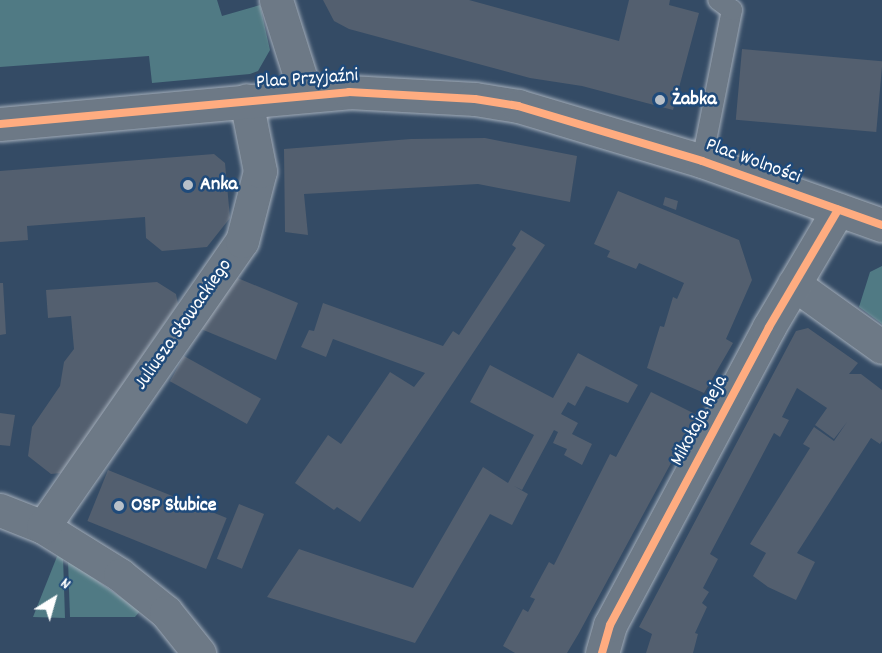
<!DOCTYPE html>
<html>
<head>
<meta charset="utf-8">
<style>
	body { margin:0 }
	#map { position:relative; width:882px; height:653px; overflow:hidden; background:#344b65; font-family:Dekko,sans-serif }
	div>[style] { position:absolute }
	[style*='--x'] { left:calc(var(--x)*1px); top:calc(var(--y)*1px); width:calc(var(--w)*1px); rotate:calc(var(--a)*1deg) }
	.green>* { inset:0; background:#507a84 }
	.building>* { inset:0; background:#535f6f; transform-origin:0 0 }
	.roads { filter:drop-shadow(0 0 2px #a4aeba) drop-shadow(0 0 2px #a4aeba) }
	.service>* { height:20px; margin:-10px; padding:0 10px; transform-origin:10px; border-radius:10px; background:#6d7986 }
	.minor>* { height:33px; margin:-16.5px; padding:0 16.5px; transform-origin:16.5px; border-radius:16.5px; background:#6d7986 }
	.tertiary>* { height:33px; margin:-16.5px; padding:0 16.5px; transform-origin:16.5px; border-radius:16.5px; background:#6d7986 }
	.cycleway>* { height:8px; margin:-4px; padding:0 4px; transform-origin:4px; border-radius:4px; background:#ffac80 }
	.dots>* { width:16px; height:16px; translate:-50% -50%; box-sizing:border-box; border:3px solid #1f4a7a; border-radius:50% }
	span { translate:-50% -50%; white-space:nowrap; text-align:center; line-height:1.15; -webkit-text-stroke:5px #1f4a7a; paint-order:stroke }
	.street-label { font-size:20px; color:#fff }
	.poi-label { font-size:20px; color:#fff; font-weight:700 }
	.left { translate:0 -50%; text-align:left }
	.north { position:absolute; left:24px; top:569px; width:60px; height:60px; -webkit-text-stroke:4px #1f4a7a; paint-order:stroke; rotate:37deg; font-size:16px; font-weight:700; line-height:24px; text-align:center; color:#fff }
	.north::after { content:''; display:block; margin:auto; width:21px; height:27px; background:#fff; clip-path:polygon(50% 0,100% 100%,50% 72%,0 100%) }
</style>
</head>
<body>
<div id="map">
	<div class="green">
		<div style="clip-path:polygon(0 0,217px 0,222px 16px,260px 5px,270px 50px,258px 71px,250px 74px,152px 83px,149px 56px,0 67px)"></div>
		<div style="clip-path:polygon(882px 266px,882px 324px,859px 307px,870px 272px)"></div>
		<div style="clip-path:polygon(58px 554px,63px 557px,65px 618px,33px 617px)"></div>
		<div style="clip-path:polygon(68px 560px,140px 611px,135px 617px,70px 617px)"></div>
	</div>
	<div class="building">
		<div style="clip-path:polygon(323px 0,469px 0,619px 41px,629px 0,670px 0,669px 5px,699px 13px,673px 110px,582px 86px,530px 78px,349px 29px,334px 21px)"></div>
		<div style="left:742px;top:49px;width:141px;height:71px;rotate:5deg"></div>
		<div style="clip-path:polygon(485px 138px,577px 156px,570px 202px,478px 184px,304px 194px,308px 235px,285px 232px,284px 149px,411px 139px)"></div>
		<div style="clip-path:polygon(214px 154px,225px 163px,230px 218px,207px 247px,162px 251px,146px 238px,145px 217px,27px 226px,28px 240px,0 242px,0 171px)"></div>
		<div style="clip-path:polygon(618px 191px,739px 240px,752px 280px,726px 339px,733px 343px,704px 393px,647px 368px,660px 326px,664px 327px,673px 297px,677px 299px,684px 283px,639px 263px,636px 269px,607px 257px,610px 251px,594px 244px)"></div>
		<div style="clip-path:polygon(665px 197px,678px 201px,676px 210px,663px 205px)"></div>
		<div style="clip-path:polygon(521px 230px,545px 245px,360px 522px,337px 507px,334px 510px,295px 483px,328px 435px,341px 444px,390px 372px,414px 387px,425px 373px,333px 339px,326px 357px,301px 347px,309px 330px,314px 331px,323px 303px,443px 346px,453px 331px,459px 335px,516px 248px,512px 245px)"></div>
		<div style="clip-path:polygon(235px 277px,298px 303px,276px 360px,201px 329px)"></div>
		<div style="clip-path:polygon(157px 282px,176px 294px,178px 304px,61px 473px,51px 474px,28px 456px,32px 427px,60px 386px,64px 362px,74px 349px,71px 316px,48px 318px,46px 290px)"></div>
		<div style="clip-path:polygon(0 283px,3px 283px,6px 334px,0 335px)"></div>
		<div style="clip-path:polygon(808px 328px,858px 363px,849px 374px,861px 374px,882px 390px,882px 441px,880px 444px,871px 438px,797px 553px,815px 562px,796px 600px,768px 587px,753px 576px,766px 553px,750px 544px,810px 448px,803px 444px,814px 427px,834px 441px,847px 422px,834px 439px,815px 425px,827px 408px,797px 388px,782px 417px,789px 420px,780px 437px,774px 433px,710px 554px,718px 559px,703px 588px,709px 592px,702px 603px,707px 607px,695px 633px,698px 634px,693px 653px,646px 653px,652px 634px,639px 627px,796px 331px)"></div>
		<div style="clip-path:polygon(578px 353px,638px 385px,628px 403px,586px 386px,575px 406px,568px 402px,561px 414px,578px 423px,572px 434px,592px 444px,582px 465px,564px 455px,567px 449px,553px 443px,558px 432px,554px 430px,522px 490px,514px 486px,528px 494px,512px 525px,490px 514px,415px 643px,267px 597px,299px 549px,413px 588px,483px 467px,508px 483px,534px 435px,470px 402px,490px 365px,553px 398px)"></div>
		<div style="left:184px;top:356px;width:88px;height:29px;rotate:29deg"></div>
		<div style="clip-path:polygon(651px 392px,697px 415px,579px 633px,567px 653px,515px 653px,503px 646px,523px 609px,528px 612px,535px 599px,530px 597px,549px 562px,554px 565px,610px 454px,616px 457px)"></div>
		<div style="clip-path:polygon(0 413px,15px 415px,10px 446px,0 445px)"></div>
		<div style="left:108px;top:470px;width:128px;height:55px;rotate:22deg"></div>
		<div style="left:239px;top:504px;width:27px;height:59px;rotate:22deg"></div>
	</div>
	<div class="roads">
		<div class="service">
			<div style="--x:702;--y:161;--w:154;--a:-78.8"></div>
			<div style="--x:732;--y:10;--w:17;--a:-144"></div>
		</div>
		<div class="minor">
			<div style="--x:794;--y:284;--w:108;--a:35.6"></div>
			<div style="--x:0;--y:510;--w:46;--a:21.6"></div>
			<div style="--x:43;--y:527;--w:91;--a:31.9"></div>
			<div style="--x:120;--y:575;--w:59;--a:38.8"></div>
			<div style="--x:166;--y:612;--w:53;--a:51.2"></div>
			<div style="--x:43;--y:527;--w:348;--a:-55.2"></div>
			<div style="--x:242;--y:241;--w:72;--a:-75.6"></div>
			<div style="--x:260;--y:171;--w:72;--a:-101.2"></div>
			<div style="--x:602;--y:653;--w:29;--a:-74"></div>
			<div style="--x:610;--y:625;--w:338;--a:-61.9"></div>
			<div style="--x:769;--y:327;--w:136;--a:-59.5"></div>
		</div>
		<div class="tertiary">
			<div style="--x:276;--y:0;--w:100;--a:72.5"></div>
			<div style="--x:0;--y:124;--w:350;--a:-5.2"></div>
			<div style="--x:349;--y:92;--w:126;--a:3.2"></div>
			<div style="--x:475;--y:99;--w:44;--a:9.2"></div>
			<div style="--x:518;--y:106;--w:192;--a:16.6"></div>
			<div style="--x:702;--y:161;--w:191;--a:19.6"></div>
		</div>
	</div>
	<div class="cycleway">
		<div style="--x:0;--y:124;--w:350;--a:-5.2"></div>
		<div style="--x:349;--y:92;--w:126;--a:3.2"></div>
		<div style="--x:475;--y:99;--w:44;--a:9.2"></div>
		<div style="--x:518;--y:106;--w:192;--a:16.6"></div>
		<div style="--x:702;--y:161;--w:191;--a:19.6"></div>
		<div style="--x:602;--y:653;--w:29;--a:-74"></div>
		<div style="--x:610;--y:625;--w:338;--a:-61.9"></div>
		<div style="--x:769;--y:327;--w:136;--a:-59.5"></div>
	</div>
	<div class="dots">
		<div style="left:660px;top:100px;background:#b8c0c9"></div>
		<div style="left:188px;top:185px;background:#b8c0c9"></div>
		<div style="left:119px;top:506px;background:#b8c0c9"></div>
	</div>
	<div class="street-label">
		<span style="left:307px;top:80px;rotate:-4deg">Plac Przyjaźni</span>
		<span style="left:753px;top:162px;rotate:20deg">Plac Wolności</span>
		<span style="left:184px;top:325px;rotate:-55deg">Juliusza Słowackiego</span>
		<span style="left:700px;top:421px;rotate:-62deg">Mikołaja Reja</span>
	</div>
	<div class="poi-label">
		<span class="left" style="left:672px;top:100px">Żabka</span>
		<span class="left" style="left:200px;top:185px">Anka</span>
		<span class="left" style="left:131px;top:506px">OSP Słubice</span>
	</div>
	<div class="north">N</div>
</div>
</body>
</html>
